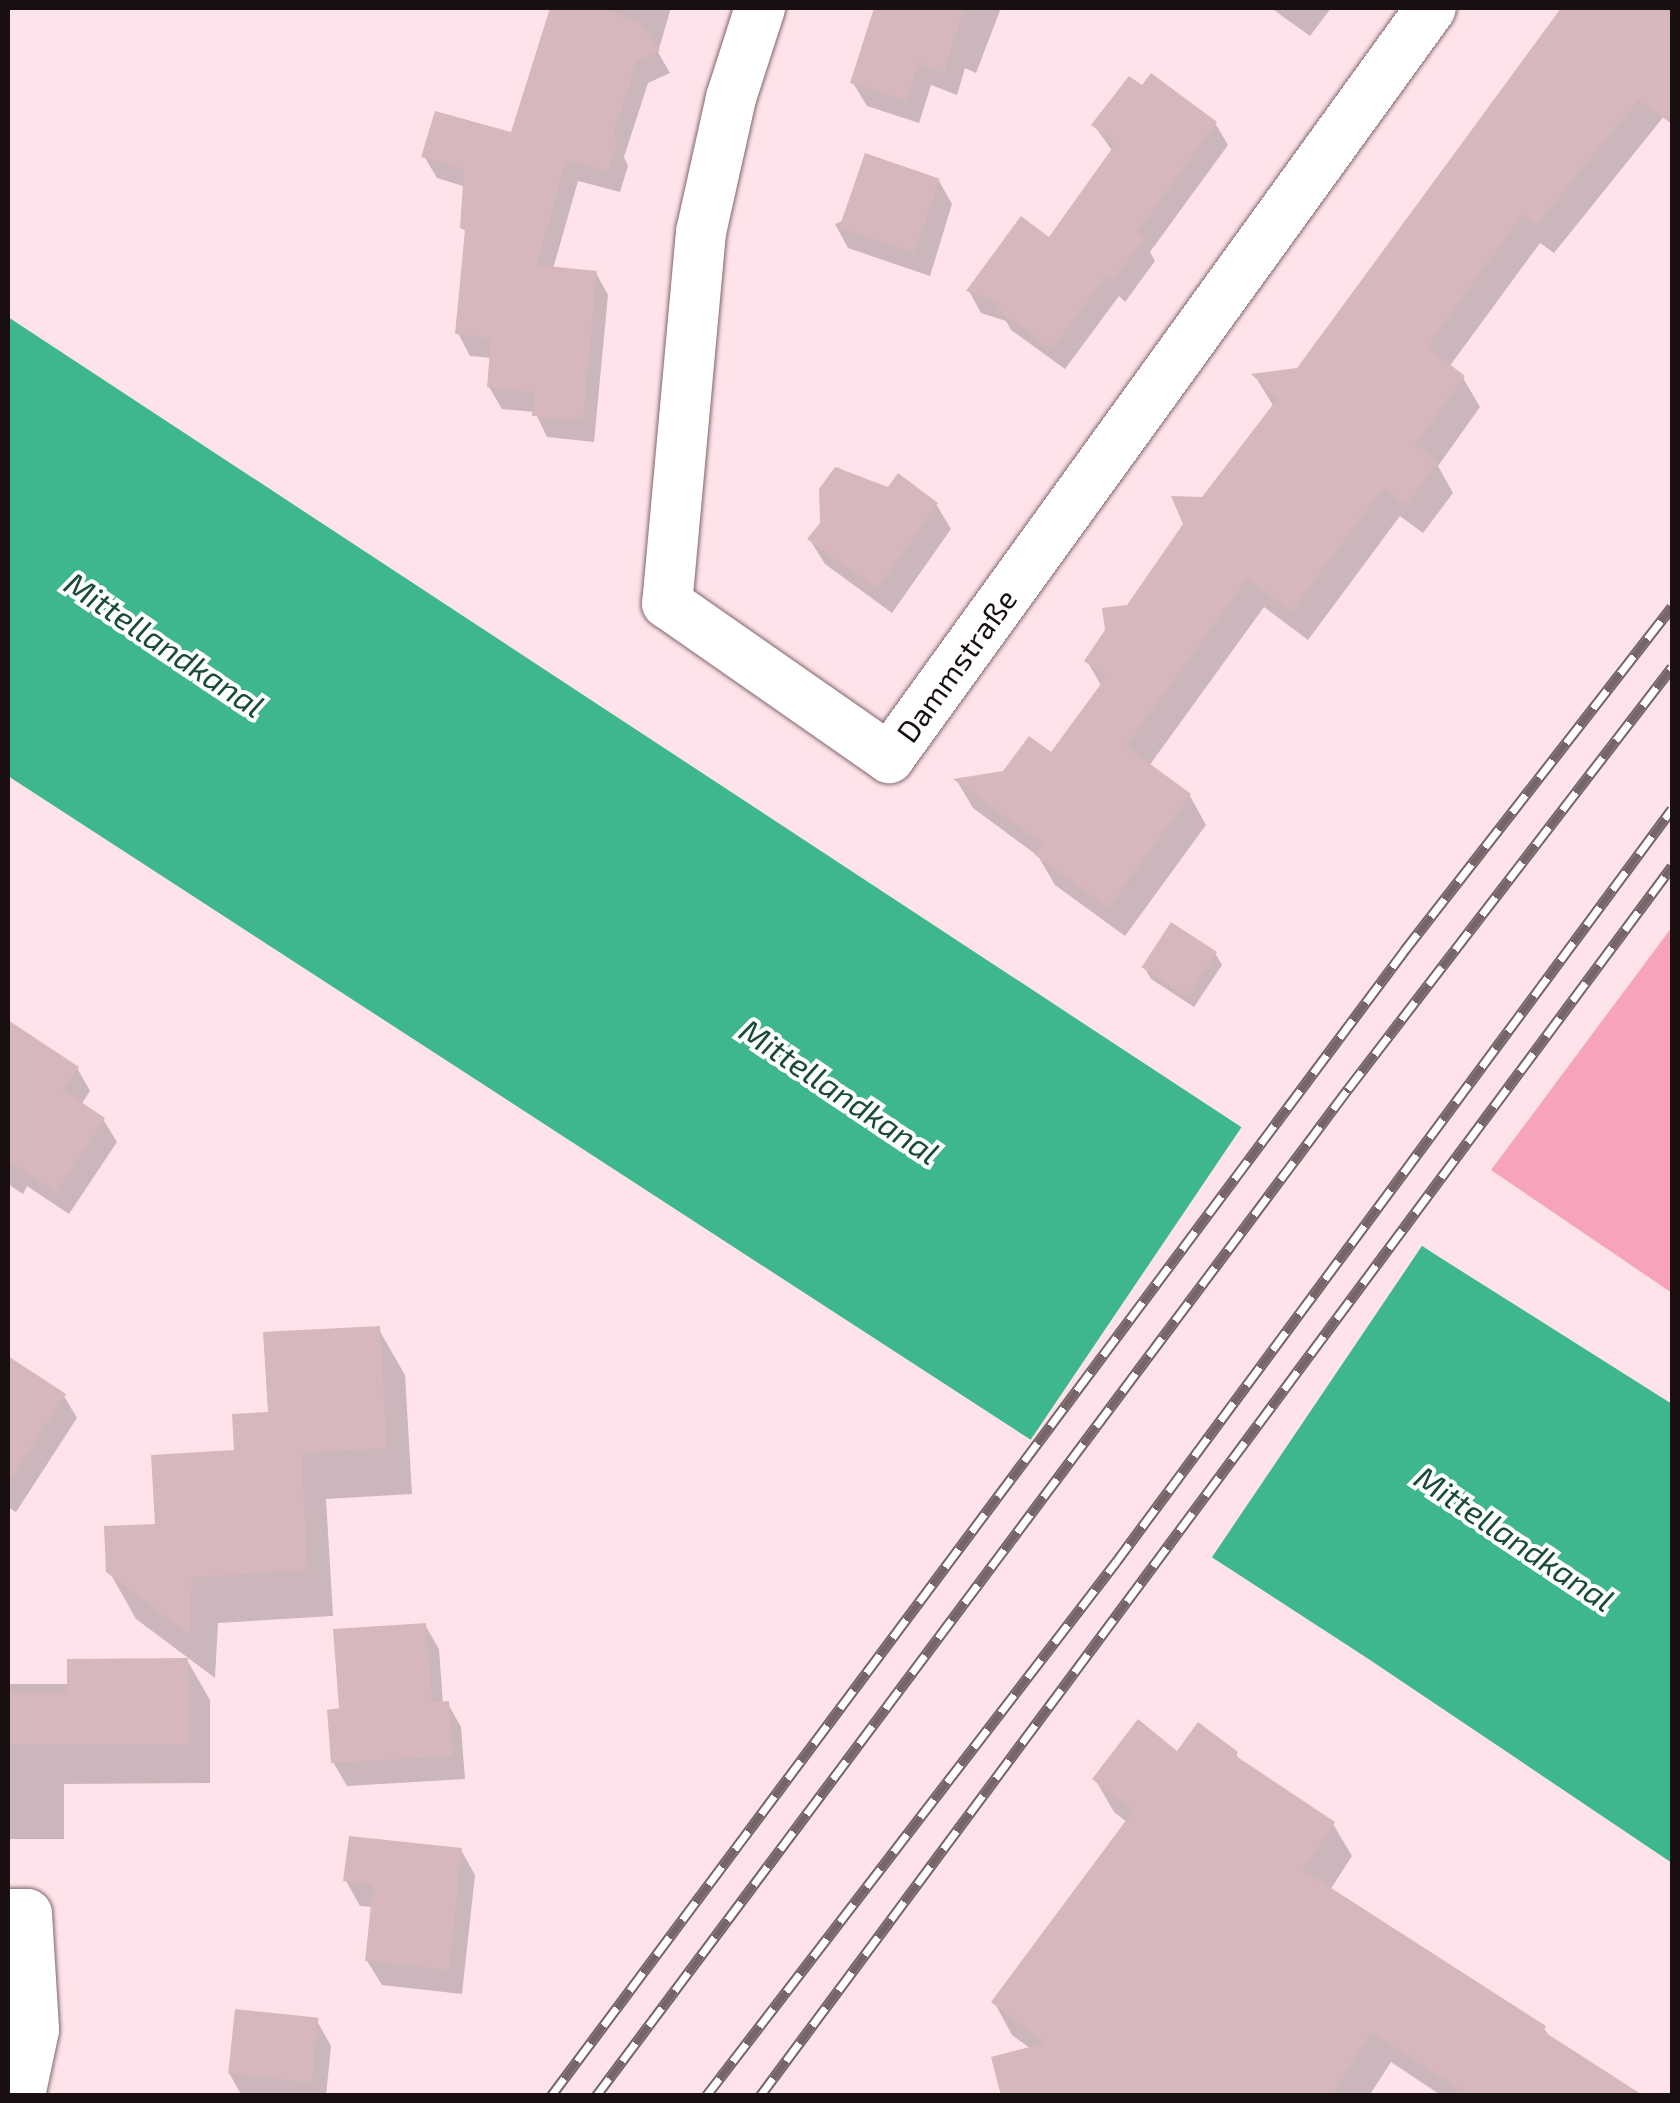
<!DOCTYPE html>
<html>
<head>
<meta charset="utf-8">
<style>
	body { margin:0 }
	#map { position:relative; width:1680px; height:2103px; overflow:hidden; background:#fee4ea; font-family:"Exo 2",sans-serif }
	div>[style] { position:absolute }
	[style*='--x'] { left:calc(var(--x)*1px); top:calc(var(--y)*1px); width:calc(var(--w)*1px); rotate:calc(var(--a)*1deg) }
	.green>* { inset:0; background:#f7a3ba }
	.water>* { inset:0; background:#3fb78c }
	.pier>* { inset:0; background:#fee4ea; transform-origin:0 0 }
	.shadow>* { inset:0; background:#0003 }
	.building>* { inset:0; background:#d6b7be; transform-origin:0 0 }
	.roads { filter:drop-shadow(0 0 2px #81656c) drop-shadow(0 0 2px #81656c) }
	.minor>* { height:50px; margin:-25px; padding:0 25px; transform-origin:25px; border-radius:25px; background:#fff }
	.rail>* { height:11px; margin-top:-5.5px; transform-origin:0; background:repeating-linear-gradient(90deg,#fff 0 22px,#756468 0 44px); box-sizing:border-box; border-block:2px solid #756468 }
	span { translate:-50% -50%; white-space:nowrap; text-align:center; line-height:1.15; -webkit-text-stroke:8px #fff; paint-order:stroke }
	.street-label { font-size:30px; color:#190f11 }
	.water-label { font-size:32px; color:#1a4b39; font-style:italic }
	.frame { position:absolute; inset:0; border:10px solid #190f11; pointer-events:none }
</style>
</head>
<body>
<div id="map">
	<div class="green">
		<div style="clip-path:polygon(1672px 927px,1672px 1293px,1491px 1170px)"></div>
	</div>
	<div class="water">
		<div style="clip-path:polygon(8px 317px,1436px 1255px,1672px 1404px,1672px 1863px,1367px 1658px,8px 776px)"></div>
	</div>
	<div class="pier">
		<div style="left:1245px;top:1122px;width:216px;height:389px;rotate:34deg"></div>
	</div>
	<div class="shadow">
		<div style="clip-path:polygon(548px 8px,671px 8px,658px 52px,670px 73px,648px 83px,624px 157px,628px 166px,620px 192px,578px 181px,553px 269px,596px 273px,608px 295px,594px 442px,547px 437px,535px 412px,502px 409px,489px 387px,492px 358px,470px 356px,458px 333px,467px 235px,463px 228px,466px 187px,437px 178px,424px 156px,512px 135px,552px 9px)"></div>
		<div style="clip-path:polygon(876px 8px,1001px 8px,976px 73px,965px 68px,957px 95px,931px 85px,919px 123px,867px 106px,853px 83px)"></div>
		<div style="clip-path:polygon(1271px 8px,1331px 8px,1310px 36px)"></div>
		<div style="clip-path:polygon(1562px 8px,1672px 8px,1672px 47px,1649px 79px,1669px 110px,1554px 253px,1540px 243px,1449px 367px,1463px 378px,1480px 407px,1438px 466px,1453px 493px,1423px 533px,1400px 516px,1308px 640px,1264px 607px,1149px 766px,1190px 796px,1206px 825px,1125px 936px,1055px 885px,1038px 856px,973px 808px,957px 781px,1005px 773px,1051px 756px,1102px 687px,1087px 661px,1274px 407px,1255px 376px,1299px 370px)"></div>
		<div style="clip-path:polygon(1215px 123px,1228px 145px,1150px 252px,1155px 261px,1125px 302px,1119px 296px,1065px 369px,1011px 330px,1006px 321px,981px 313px,969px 291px,1050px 241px,1113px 152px,1094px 125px)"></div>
		<div style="clip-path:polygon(939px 181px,952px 204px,930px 276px,848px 248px,835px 224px)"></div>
		<div style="clip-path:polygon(838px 467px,882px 498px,936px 504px,951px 529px,892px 613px,825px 564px,810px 540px,822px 524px,822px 489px)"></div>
		<div style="clip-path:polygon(1215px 953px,1222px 965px,1194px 1007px,1151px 979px,1144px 967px)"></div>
		<div style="clip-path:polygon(8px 1023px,77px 1068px,90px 1091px,81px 1105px,103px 1119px,117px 1142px,69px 1214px,27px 1186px,23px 1194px,8px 1184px)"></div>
		<div style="clip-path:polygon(378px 1328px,405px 1375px,412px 1494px,326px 1499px,333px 1616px,218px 1623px,215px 1678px,136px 1619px,109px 1571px)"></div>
		<div style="clip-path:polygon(8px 1359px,64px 1396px,77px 1418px,16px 1512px,8px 1507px)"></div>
		<div style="clip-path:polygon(425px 1625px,439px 1649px,443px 1704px,448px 1704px,461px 1727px,465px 1779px,347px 1786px,333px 1762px,341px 1711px)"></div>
		<div style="clip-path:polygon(187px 1660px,210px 1700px,210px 1783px,64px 1784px,64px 1839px,8px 1839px,8px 1684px,70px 1684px)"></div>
		<div style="clip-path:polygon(1236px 1754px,1241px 1763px,1333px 1824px,1352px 1856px,1330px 1890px,1544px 2028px,1551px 2039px,1638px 2096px,1442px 2096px,1391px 2062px,1369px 2096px,1004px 2096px,1031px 2049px,1012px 2035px,994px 2002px,1127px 1822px,1114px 1812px,1095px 1779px,1178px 1755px)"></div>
		<div style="clip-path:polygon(461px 1850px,475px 1875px,462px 1994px,382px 1985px,367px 1961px,373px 1907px,360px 1906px,346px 1881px)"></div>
		<div style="clip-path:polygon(317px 2021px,331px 2046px,326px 2096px,242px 2096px,229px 2073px)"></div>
	</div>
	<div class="building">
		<div style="clip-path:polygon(550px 8px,602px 8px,639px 22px,660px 51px,637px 61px,613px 133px,617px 142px,608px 172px,566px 160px,537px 265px,597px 271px,583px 420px,532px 416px,534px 392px,487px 387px,491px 338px,455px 334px,465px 230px,460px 228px,464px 169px,421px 157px,435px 111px,511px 132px)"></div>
		<div style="clip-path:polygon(874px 8px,964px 8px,944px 73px,918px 63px,906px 101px,850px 83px)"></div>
		<div style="clip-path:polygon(1561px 8px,1672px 8px,1672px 124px,1638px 100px,1537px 225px,1522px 215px,1427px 347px,1465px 376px,1415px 445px,1438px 462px,1406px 505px,1383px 488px,1291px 612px,1247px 579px,1126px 746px,1191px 794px,1108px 908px,1035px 855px,1043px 844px,953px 779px,1003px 771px,1029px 736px,1051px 752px,1106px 677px,1084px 661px,1105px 630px,1102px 608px,1127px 605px,1183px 524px,1171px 496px,1202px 497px,1278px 398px,1251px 374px,1297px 368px)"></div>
		<div style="clip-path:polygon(1151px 73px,1217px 122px,1137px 232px,1145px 238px,1112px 282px,1106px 276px,1052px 349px,995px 308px,1000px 302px,966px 291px,1021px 216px,1049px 237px,1116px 143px,1091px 125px,1129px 76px,1142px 85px)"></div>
		<div style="left:865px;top:153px;width:79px;height:79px;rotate:19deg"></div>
		<div style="clip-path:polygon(835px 467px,888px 487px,898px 473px,938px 503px,877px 589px,807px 539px,820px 523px,819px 489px)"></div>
		<div style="left:1171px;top:922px;width:55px;height:54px;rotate:33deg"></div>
		<div style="clip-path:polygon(8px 1020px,79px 1067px,63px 1090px,105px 1118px,56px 1193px,8px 1161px)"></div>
		<div style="clip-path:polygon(380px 1326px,387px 1448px,301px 1453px,308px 1570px,192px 1577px,189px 1634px,106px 1572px,104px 1526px,155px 1524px,151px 1455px,234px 1450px,232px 1414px,268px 1412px,263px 1332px)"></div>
		<div style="clip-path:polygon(8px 1356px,66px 1394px,8px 1483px)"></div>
		<div style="clip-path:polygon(426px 1623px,432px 1702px,449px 1701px,453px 1756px,331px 1763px,327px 1710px,339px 1708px,333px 1629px)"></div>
		<div style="clip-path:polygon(188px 1658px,189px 1744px,8px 1744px,8px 1693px,67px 1693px,67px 1659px)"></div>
		<div style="clip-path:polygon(1138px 1719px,1177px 1751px,1198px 1722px,1238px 1752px,1236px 1756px,1335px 1822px,1303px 1870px,1546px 2026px,1543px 2031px,1644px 2096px,1470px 2096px,1372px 2032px,1331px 2096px,1001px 2096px,991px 2057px,1045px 2043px,991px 2002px,1133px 1811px,1092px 1779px)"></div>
		<div style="clip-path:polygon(349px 1836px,462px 1848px,449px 1970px,365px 1961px,373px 1885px,343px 1881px)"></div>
		<div style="left:235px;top:2009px;width:84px;height:65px;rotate:6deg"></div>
	</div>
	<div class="roads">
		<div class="minor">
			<div style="--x:760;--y:8;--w:95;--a:107.9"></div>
			<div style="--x:731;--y:98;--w:137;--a:102.6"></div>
			<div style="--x:701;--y:232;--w:373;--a:95.2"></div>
			<div style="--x:667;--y:603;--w:271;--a:34.9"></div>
			<div style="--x:889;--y:758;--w:925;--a:-54.15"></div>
			<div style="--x:8;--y:1914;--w:19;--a:0"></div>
			<div style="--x:27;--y:1914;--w:116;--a:86.5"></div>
			<div style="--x:34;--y:2030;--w:67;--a:102"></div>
		</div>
	</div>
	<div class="rail">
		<div style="--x:551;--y:2096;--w:1428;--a:-53.31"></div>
		<div style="--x:1404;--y:951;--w:436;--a:-52.1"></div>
		<div style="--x:596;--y:2096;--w:1257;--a:-53.25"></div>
		<div style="--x:1348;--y:1089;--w:532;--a:-52.48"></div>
		<div style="--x:706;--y:2096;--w:673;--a:-52.48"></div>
		<div style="--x:1116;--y:1562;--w:936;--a:-53.56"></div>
		<div style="--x:760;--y:2096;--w:1531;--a:-53.44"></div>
	</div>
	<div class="street-label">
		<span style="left:956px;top:665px;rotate:-54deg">Dammstraße</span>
	</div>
	<div class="water-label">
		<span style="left:165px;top:644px;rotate:34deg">Mittellandkanal</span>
		<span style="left:840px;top:1091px;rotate:34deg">Mittellandkanal</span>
		<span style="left:1515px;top:1538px;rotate:34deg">Mittellandkanal</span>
	</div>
	<div class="frame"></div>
</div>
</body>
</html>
